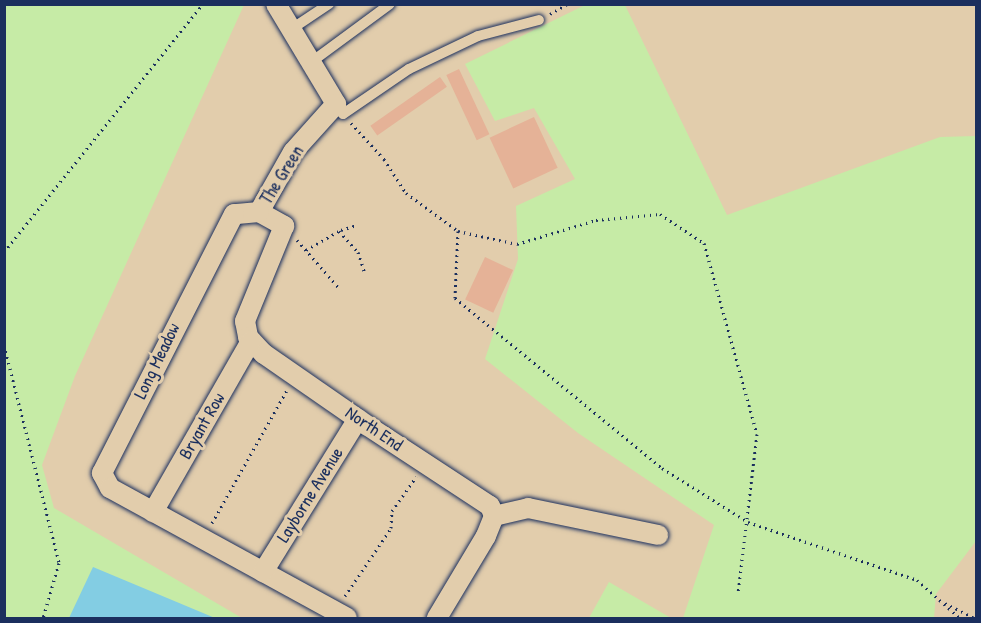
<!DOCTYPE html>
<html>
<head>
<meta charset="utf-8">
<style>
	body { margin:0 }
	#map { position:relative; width:981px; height:623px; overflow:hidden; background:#e2cdac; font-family:"Patrick Hand",sans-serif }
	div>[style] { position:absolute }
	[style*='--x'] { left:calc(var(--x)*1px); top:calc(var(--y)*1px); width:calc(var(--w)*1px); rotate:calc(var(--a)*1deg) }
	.green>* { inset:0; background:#c6eba6 }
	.water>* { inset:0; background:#83cde3 }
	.building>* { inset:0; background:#e5b297; transform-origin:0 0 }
	.path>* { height:3px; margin-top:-1.5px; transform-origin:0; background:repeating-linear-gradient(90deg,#1b2f5e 0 1.5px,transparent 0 6px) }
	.roads { filter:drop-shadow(0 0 2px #1b2f5e) drop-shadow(0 0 2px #1b2f5e) }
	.service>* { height:10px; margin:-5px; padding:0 5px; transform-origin:5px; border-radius:5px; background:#e2cdac }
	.minor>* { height:20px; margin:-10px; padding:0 10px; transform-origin:10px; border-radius:10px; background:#e2cdac }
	span { translate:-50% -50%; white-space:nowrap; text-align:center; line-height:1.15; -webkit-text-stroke:6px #e2cdac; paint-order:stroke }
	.street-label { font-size:18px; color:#1b2f5e }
	.frame { position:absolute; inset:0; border:6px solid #1b2f5e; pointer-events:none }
</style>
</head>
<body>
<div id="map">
	<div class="green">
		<div style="clip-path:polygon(4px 5px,244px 5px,75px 376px,42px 465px,54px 508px,242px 618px,5px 618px)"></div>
		<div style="clip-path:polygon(585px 5px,625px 5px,727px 215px,940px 137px,976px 136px,976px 541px,936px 594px,934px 618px,683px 618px,714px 525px,578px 433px,485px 359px,518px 259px,516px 206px,575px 179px,534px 108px,495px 121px,465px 64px)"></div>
		<div style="clip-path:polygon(609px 582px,671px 618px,589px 618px)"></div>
	</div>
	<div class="water">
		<div style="clip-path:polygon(93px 567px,215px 618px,69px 618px)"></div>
	</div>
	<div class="building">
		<div style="left:459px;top:69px;width:72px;height:14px;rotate:65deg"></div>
		<div style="left:440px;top:77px;width:12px;height:85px;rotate:55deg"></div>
		<div style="left:534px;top:117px;width:56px;height:49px;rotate:65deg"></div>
		<div style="left:485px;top:257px;width:31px;height:47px;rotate:25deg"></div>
	</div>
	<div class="path">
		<div style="--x:550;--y:14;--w:20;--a:-30"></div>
		<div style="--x:351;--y:123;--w:49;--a:47.5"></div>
		<div style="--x:384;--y:159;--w:40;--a:57.1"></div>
		<div style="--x:406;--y:193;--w:64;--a:36.2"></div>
		<div style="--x:458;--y:231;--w:67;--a:92.6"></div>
		<div style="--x:455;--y:298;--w:268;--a:39.4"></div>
		<div style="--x:662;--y:468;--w:102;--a:32.1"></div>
		<div style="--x:748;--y:522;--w:179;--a:18.9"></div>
		<div style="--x:917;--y:580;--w:57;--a:41.5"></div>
		<div style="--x:341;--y:230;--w:16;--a:-18"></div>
		<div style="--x:458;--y:231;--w:60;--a:12.4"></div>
		<div style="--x:517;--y:244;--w:83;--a:-16.9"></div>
		<div style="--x:596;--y:220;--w:64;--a:-5.4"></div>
		<div style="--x:660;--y:214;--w:53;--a:33.4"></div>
		<div style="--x:704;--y:243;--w:198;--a:74.5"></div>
		<div style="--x:757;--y:434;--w:161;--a:96.8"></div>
		<div style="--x:297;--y:240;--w:64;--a:48.8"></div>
		<div style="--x:306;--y:250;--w:38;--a:-30"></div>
		<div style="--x:339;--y:231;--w:28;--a:48"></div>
		<div style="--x:358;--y:252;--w:23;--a:72"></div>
		<div style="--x:4;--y:252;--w:318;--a:-51.3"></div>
		<div style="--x:4;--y:345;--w:225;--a:75.8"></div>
		<div style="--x:59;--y:563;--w:57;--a:106.2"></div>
		<div style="--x:212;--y:523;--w:153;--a:-60.6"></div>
		<div style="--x:345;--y:596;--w:82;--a:-55.9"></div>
		<div style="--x:391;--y:528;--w:17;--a:-87"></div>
		<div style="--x:392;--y:511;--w:42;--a:-54.8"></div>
		<div style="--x:945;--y:603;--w:33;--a:27"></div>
	</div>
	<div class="roads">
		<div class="service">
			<div style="--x:290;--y:30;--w:47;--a:-33.7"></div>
			<div style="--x:310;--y:63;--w:99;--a:-36.4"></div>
			<div style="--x:336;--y:104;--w:12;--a:55"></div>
			<div style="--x:343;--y:114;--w:80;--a:-34.3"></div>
			<div style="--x:409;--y:69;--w:76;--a:-25.6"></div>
			<div style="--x:478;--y:36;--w:63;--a:-14.7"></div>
		</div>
		<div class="minor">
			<div style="--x:276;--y:4;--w:117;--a:59"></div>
			<div style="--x:336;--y:104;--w:64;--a:131.9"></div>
			<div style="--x:293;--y:152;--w:69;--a:119.5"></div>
			<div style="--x:259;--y:212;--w:29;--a:29"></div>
			<div style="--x:284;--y:226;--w:103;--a:112.3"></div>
			<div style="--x:245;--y:321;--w:16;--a:79"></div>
			<div style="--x:248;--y:337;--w:23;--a:47"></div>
			<div style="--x:264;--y:354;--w:126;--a:34.7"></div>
			<div style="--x:368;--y:426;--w:146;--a:33.3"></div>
			<div style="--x:490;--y:506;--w:11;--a:68"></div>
			<div style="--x:494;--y:516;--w:22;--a:112"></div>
			<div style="--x:486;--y:536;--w:96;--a:120.9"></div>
			<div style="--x:259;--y:212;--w:25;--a:175"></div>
			<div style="--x:234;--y:214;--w:291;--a:117"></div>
			<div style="--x:102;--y:473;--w:17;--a:62"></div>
			<div style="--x:110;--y:488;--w:270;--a:28.7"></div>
			<div style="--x:153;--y:512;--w:197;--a:-60.2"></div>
			<div style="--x:494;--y:516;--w:35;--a:-13"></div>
			<div style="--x:528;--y:508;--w:133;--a:11.7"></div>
			<div style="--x:263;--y:572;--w:180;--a:-58.2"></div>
		</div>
	</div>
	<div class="street-label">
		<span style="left:282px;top:175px;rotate:-58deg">The Green</span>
		<span style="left:157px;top:361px;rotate:-64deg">Long Meadow</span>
		<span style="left:202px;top:426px;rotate:-60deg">Bryant Row</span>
		<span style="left:374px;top:429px;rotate:34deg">North End</span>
		<span style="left:310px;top:495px;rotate:-58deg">Layborne Avenue</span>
	</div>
	<div class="frame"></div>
</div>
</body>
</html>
